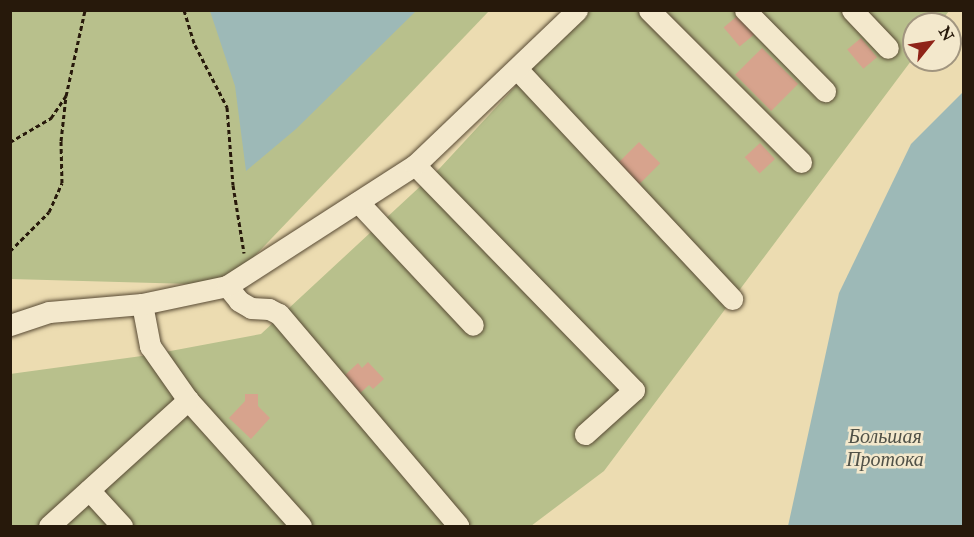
<!DOCTYPE html>
<html>
<head>
<meta charset="utf-8">
<style>
	body { margin:0 }
	#map { position:relative; width:974px; height:537px; overflow:hidden; background:#ecdcb1; font-family:"IM FELL Great Primer",serif }
	div>[style] { position:absolute }
	[style*='--x'] { left:calc(var(--x)*1px); top:calc(var(--y)*1px); width:calc(var(--w)*1px); rotate:calc(var(--a)*1deg) }
	.green>* { inset:0; background:#b8c08c }
	.water>* { inset:0; background:#9db9b7 }
	.building>* { inset:0; background:#d7a38d; transform-origin:0 0 }
	.path>* { height:3px; margin-top:-1.5px; transform-origin:0; background:repeating-linear-gradient(90deg,#27190b 0 4.5px,transparent 0 7.5px) }
	.roads { filter:drop-shadow(0 0 2px #584a34) drop-shadow(0 0 2px #584a34) }
	.minor>* { height:21px; margin:-10.5px; padding:0 10.5px; transform-origin:10.5px; border-radius:10.5px; background:#f3e8cc }
	span { translate:-50% -50%; white-space:nowrap; text-align:center; line-height:1.15; -webkit-text-stroke:5px #f3e8cc; paint-order:stroke }
	.water-label { font-size:20px; color:#505147; font-style:italic }
	.frame { position:absolute; inset:0; border:12px solid #27190b; pointer-events:none }
	.north { position:absolute; left:902px; top:12px; width:60px; height:60px; box-sizing:border-box; background:#f3e8cc; border:2px solid #a1957f; border-radius:50%; rotate:60deg; font-size:16px; font-weight:700; line-height:24px; text-align:center; color:#27190b }
	.north::after { content:''; display:block; margin:auto; width:21px; height:27px; background:#8f2418; clip-path:polygon(50% 0,100% 100%,50% 72%,0 100%) }
</style>
</head>
<body>
<div id="map">
	<div class="green">
		<div style="clip-path:polygon(11px 11px,489px 11px,227px 285px,11px 279px)"></div>
		<div style="clip-path:polygon(585px 11px,949px 11px,939px 24px,914px 24px,914px 57px,604px 471px,531px 526px,11px 526px,10px 374px,149px 355px,261px 334px,439px 169px)"></div>
	</div>
	<div class="water">
		<div style="clip-path:polygon(210px 11px,210px 10px,416px 11px,296px 129px,246px 171px,235px 86px)"></div>
		<div style="clip-path:polygon(963px 92px,963px 526px,788px 526px,839px 293px,911px 144px)"></div>
	</div>
	<div class="building">
		<div style="left:742px;top:12px;width:25px;height:24px;rotate:50deg"></div>
		<div style="left:861px;top:38px;width:25px;height:18px;rotate:50deg"></div>
		<div style="left:762px;top:48px;width:51px;height:38px;rotate:45deg"></div>
		<div style="left:639px;top:142px;width:30px;height:35px;rotate:45deg"></div>
		<div style="left:760px;top:143px;width:22px;height:21px;rotate:47deg"></div>
		<div style="clip-path:polygon(368px 362px,384px 379px,373px 389px,369px 385px,358px 395px,345px 380px,348px 378px,345px 375px,358px 363px,362px 368px)"></div>
		<div style="clip-path:polygon(245px 394px,258px 394px,258px 406px,270px 418px,251px 439px,229px 418px,245px 401px)"></div>
	</div>
	<div class="path">
		<div style="--x:184;--y:10;--w:37;--a:73"></div>
		<div style="--x:195;--y:45;--w:70;--a:62.7"></div>
		<div style="--x:227;--y:107;--w:78;--a:85.6"></div>
		<div style="--x:233;--y:185;--w:69;--a:80.8"></div>
		<div style="--x:10;--y:142;--w:48;--a:-30.3"></div>
		<div style="--x:51;--y:118;--w:27;--a:-56"></div>
		<div style="--x:66;--y:96;--w:88;--a:-77.5"></div>
		<div style="--x:10;--y:251;--w:55;--a:-45"></div>
		<div style="--x:49;--y:212;--w:32;--a:-66"></div>
		<div style="--x:62;--y:183;--w:42;--a:-91.4"></div>
		<div style="--x:61;--y:141;--w:45;--a:-83.7"></div>
	</div>
	<div class="roads">
		<div class="minor">
			<div style="--x:649;--y:10;--w:215;--a:45"></div>
			<div style="--x:745;--y:10;--w:114;--a:45.4"></div>
			<div style="--x:852;--y:10;--w:52;--a:46.5"></div>
			<div style="--x:517;--y:69;--w:315;--a:46.9"></div>
			<div style="--x:415;--y:165;--w:314;--a:45.8"></div>
			<div style="--x:634;--y:390;--w:66;--a:138.1"></div>
			<div style="--x:358;--y:202;--w:168;--a:46.9"></div>
			<div style="--x:227;--y:286;--w:19;--a:51"></div>
			<div style="--x:239;--y:301;--w:14;--a:30"></div>
			<div style="--x:251;--y:308;--w:18;--a:3"></div>
			<div style="--x:269;--y:309;--w:11;--a:27"></div>
			<div style="--x:279;--y:314;--w:277;--a:49.7"></div>
			<div style="--x:142;--y:304;--w:43;--a:79.2"></div>
			<div style="--x:150;--y:346;--w:66;--a:54.9"></div>
			<div style="--x:188;--y:400;--w:169;--a:48.1"></div>
			<div style="--x:10;--y:325;--w:41;--a:-18.4"></div>
			<div style="--x:49;--y:312;--w:93;--a:-4.9"></div>
			<div style="--x:142;--y:304;--w:87;--a:-12"></div>
			<div style="--x:227;--y:286;--w:224;--a:-32.8"></div>
			<div style="--x:415;--y:165;--w:224;--a:-43.7"></div>
			<div style="--x:89;--y:490;--w:49;--a:47.5"></div>
			<div style="--x:49;--y:526;--w:188;--a:-42.2"></div>
		</div>
	</div>
	<div class="water-label">
		<span style="left:885px;top:448px">Большая<br>Протока</span>
	</div>
	<div class="frame"></div>
	<div class="north">N</div>
</div>
</body>
</html>
